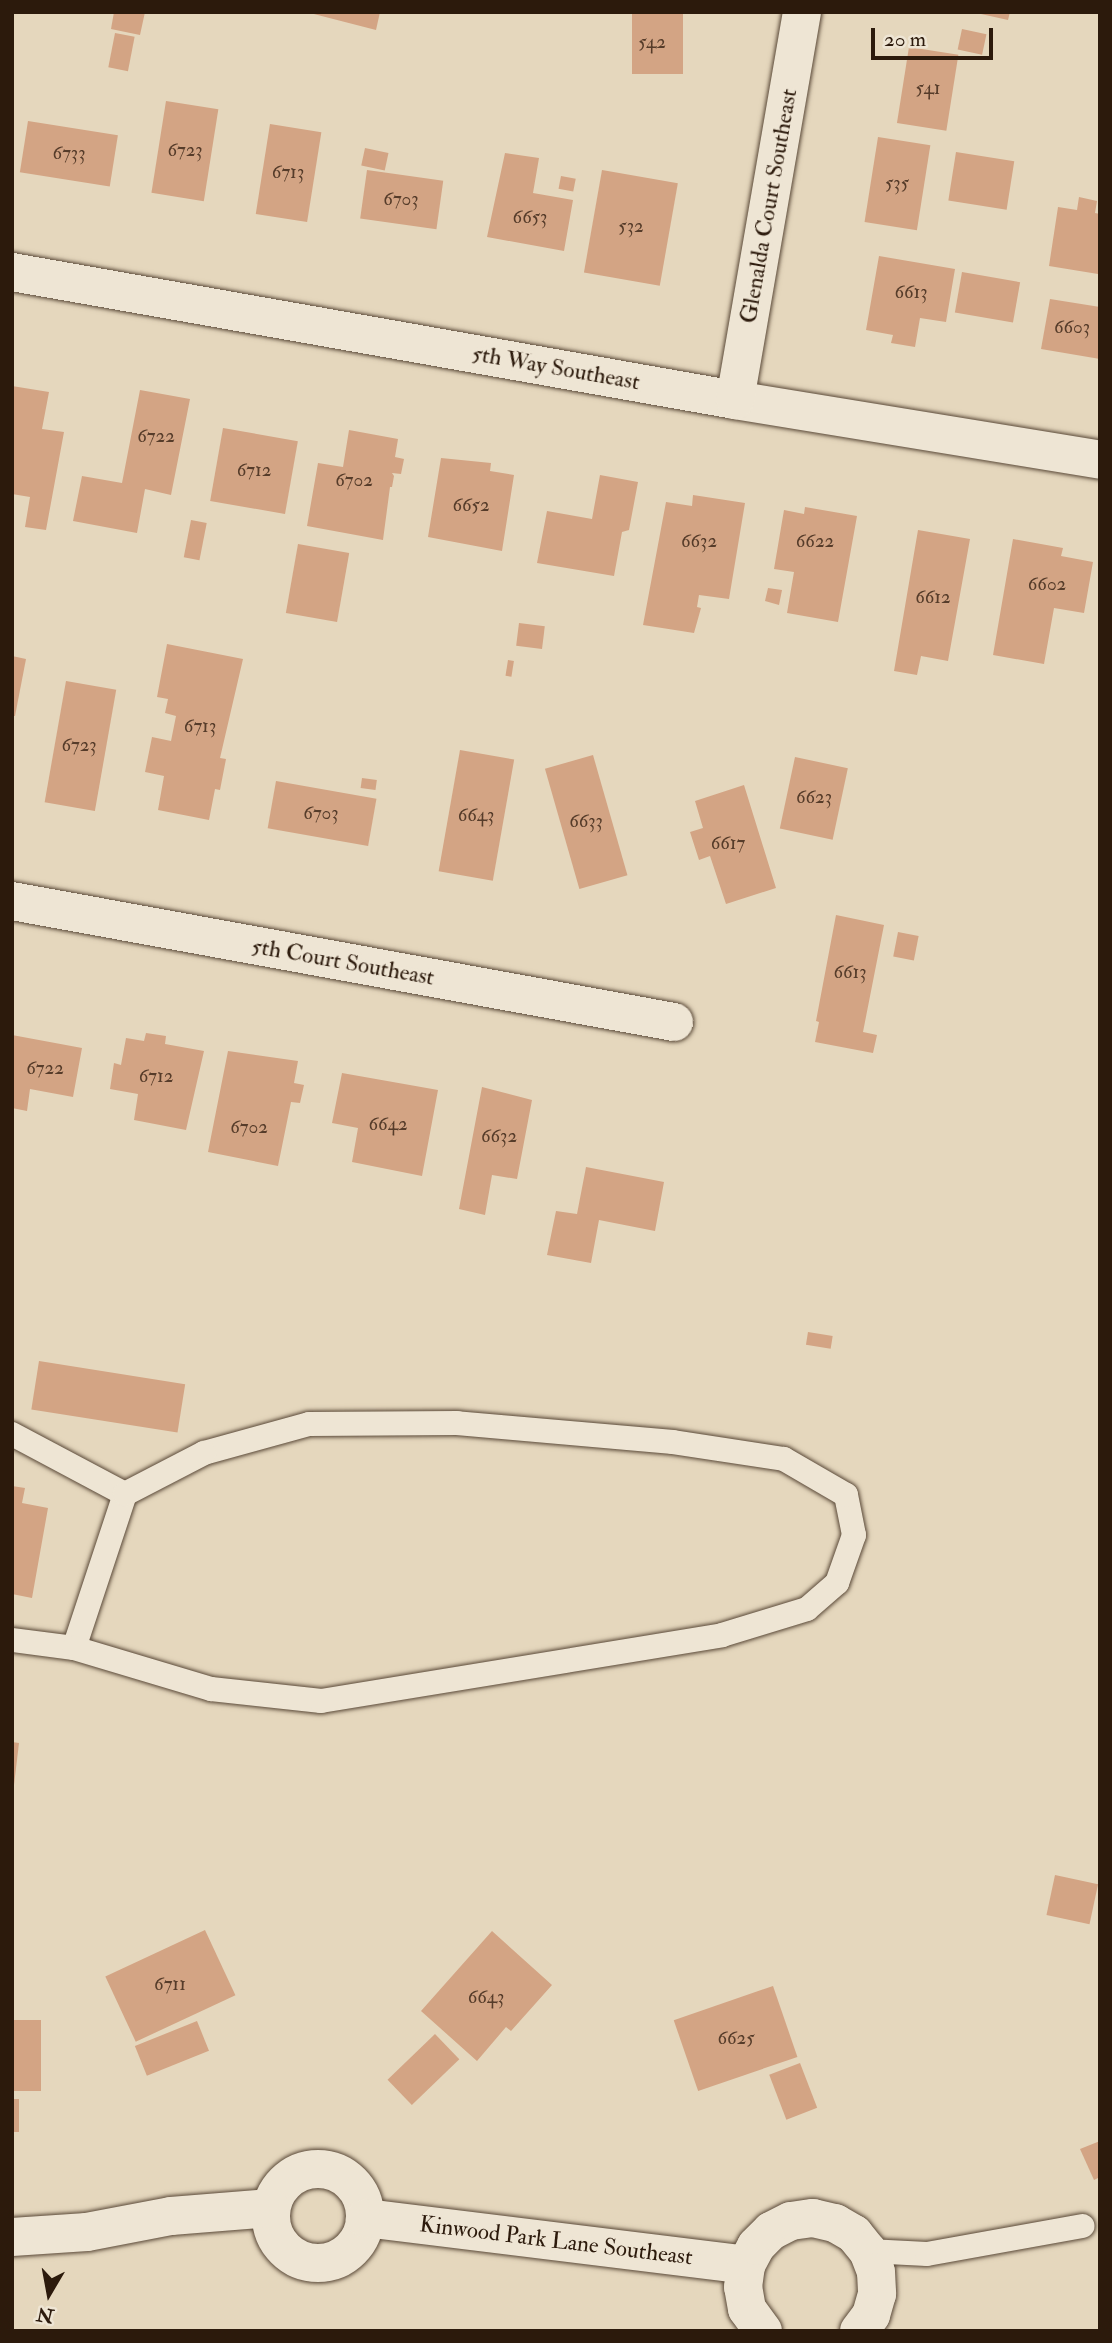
<!DOCTYPE html>
<html>
<head>
<meta charset="utf-8">
<style>
	body { margin:0 }
	#map { position:relative; width:1112px; height:2343px; overflow:hidden; background:#e5d7bd; font-family:"IM FELL Double Pica",serif }
	div>[style] { position:absolute }
	[style*='--x'] { left:calc(var(--x)*1px); top:calc(var(--y)*1px); width:calc(var(--w)*1px); rotate:calc(var(--a)*1deg) }
	.building>* { inset:0; background:#d3a484; transform-origin:0 0 }
	.roads { filter:drop-shadow(0 0 2px #5a4938) drop-shadow(0 0 2px #5a4938) }
	.service>* { height:24px; margin:-12px; padding:0 12px; transform-origin:12px; border-radius:12px; background:#eee5d4 }
	.minor>* { height:38px; margin:-19px; padding:0 19px; transform-origin:19px; border-radius:19px; background:#eee5d4 }
	.minor>.ring { margin:-19px; padding:0; box-sizing:content-box; background:none; border:38px solid #eee5d4; border-radius:50% }
	span { translate:-50% -50%; white-space:nowrap; text-align:center; line-height:1.15; -webkit-text-stroke:6px #eee5d4; paint-order:stroke }
	.number-label { font-size:19px; color:#563c2a }
	.number-label span { -webkit-text-stroke-width:0 }
	.street-label { font-size:23px; color:#2c1a0c }
	.frame { position:absolute; inset:0; border:14px solid #2c1a0c; pointer-events:none }
	.north { position:absolute; left:14px; top:2259px; width:70px; height:70px; -webkit-text-stroke:5px #eee5d4; paint-order:stroke; rotate:190deg; font-size:19px; font-weight:700; line-height:28px; text-align:center; color:#2c1a0c }
	.north::after { content:''; display:block; margin:auto; width:24px; height:32px; background:#2c1a0c; clip-path:polygon(50% 0,100% 100%,50% 72%,0 100%) }
	.scale { position:absolute; left:871px; top:28px; width:122px; height:32px; box-sizing:border-box; border:4px solid #2c1a0c; border-top:0; padding-left:9px; font-size:21px; line-height:24px; white-space:nowrap; color:#2c1a0c; -webkit-text-stroke:5px #eee5d4; paint-order:stroke }
</style>
</head>
<body>
<div id="map">
	<div class="building">
		<div style="clip-path:polygon(114px 12px,145px 12px,140px 35px,111px 29px)"></div>
		<div style="clip-path:polygon(306px 12px,380px 12px,376px 30px)"></div>
		<div style="left:632px;top:12px;width:51px;height:62px"></div>
		<div style="clip-path:polygon(972px 12px,1010px 12px,1008px 20px)"></div>
		<div style="left:962px;top:29px;width:25px;height:21px;rotate:12deg"></div>
		<div style="left:115px;top:33px;width:20px;height:35px;rotate:11deg"></div>
		<div style="left:909px;top:47px;width:50px;height:77px;rotate:9deg"></div>
		<div style="left:166px;top:101px;width:53px;height:93px;rotate:9deg"></div>
		<div style="left:28px;top:121px;width:91px;height:52px;rotate:9deg"></div>
		<div style="left:270px;top:124px;width:52px;height:91px;rotate:9deg"></div>
		<div style="left:878px;top:137px;width:53px;height:86px;rotate:9deg"></div>
		<div style="left:365px;top:148px;width:24px;height:18px;rotate:12deg"></div>
		<div style="left:956px;top:152px;width:59px;height:49px;rotate:9deg"></div>
		<div style="clip-path:polygon(505px 153px,539px 158px,533px 193px,573px 200px,564px 251px,487px 237px)"></div>
		<div style="left:367px;top:170px;width:77px;height:49px;rotate:8deg"></div>
		<div style="left:602px;top:170px;width:77px;height:104px;rotate:10deg"></div>
		<div style="left:561px;top:176px;width:15px;height:13px;rotate:11deg"></div>
		<div style="clip-path:polygon(1079px 197px,1097px 201px,1095px 213px,1100px 214px,1098px 274px,1049px 266px,1058px 207px,1077px 210px)"></div>
		<div style="clip-path:polygon(879px 256px,955px 269px,946px 322px,920px 318px,915px 347px,891px 343px,893px 335px,866px 330px)"></div>
		<div style="left:962px;top:272px;width:59px;height:41px;rotate:10deg"></div>
		<div style="clip-path:polygon(1050px 299px,1100px 307px,1100px 359px,1041px 349px)"></div>
		<div style="clip-path:polygon(12px 386px,49px 392px,42px 429px,64px 432px,46px 530px,25px 527px,30px 497px,12px 494px)"></div>
		<div style="clip-path:polygon(140px 390px,190px 399px,171px 495px,145px 489px,137px 533px,73px 521px,82px 476px,122px 483px)"></div>
		<div style="left:223px;top:428px;width:76px;height:74px;rotate:10deg"></div>
		<div style="clip-path:polygon(349px 430px,398px 439px,395px 457px,404px 459px,401px 474px,392px 473px,394px 476px,392px 487px,390px 487px,383px 540px,307px 526px,318px 463px,343px 467px)"></div>
		<div style="clip-path:polygon(441px 458px,491px 463px,490px 471px,514px 475px,502px 551px,428px 537px)"></div>
		<div style="clip-path:polygon(600px 475px,638px 482px,629px 530px,622px 532px,614px 576px,537px 563px,547px 511px,592px 519px)"></div>
		<div style="clip-path:polygon(693px 495px,745px 503px,729px 599px,699px 595px,697px 607px,701px 608px,694px 633px,643px 625px,666px 502px,692px 506px)"></div>
		<div style="clip-path:polygon(805px 507px,857px 516px,838px 622px,787px 613px,794px 572px,774px 569px,784px 510px,804px 514px)"></div>
		<div style="left:191px;top:520px;width:16px;height:38px;rotate:11deg"></div>
		<div style="clip-path:polygon(918px 530px,970px 539px,948px 661px,921px 656px,917px 675px,894px 671px)"></div>
		<div style="clip-path:polygon(1013px 539px,1063px 548px,1061px 556px,1093px 562px,1084px 613px,1054px 608px,1044px 664px,993px 655px)"></div>
		<div style="left:298px;top:544px;width:52px;height:70px;rotate:10deg"></div>
		<div style="clip-path:polygon(768px 588px,782px 590px,779px 605px,765px 601px)"></div>
		<div style="left:519px;top:623px;width:26px;height:23px;rotate:7deg"></div>
		<div style="clip-path:polygon(167px 644px,243px 659px,220px 758px,226px 759px,220px 790px,215px 789px,209px 820px,158px 810px,164px 776px,145px 772px,152px 737px,171px 741px,176px 716px,165px 713px,168px 699px,157px 697px)"></div>
		<div style="clip-path:polygon(12px 656px,26px 659px,15px 716px,12px 716px)"></div>
		<div style="left:508px;top:660px;width:6px;height:16px;rotate:9deg"></div>
		<div style="left:66px;top:681px;width:51px;height:123px;rotate:10deg"></div>
		<div style="left:460px;top:750px;width:55px;height:123px;rotate:10deg"></div>
		<div style="left:593px;top:755px;width:125px;height:50px;rotate:74deg"></div>
		<div style="left:795px;top:757px;width:54px;height:73px;rotate:12deg"></div>
		<div style="left:362px;top:778px;width:15px;height:10px;rotate:8deg"></div>
		<div style="left:276px;top:781px;width:102px;height:48px;rotate:10deg"></div>
		<div style="clip-path:polygon(744px 785px,776px 888px,726px 904px,710px 856px,699px 860px,690px 832px,703px 828px,695px 801px)"></div>
		<div style="clip-path:polygon(836px 915px,884px 925px,863px 1032px,877px 1035px,873px 1053px,815px 1042px,819px 1022px,816px 1021px)"></div>
		<div style="left:898px;top:932px;width:21px;height:25px;rotate:11deg"></div>
		<div style="clip-path:polygon(146px 1033px,166px 1036px,165px 1044px,204px 1051px,186px 1130px,134px 1120px,138px 1094px,110px 1089px,114px 1063px,121px 1065px,126px 1038px,144px 1041px)"></div>
		<div style="clip-path:polygon(12px 1035px,82px 1048px,73px 1097px,30px 1089px,27px 1111px,12px 1108px)"></div>
		<div style="clip-path:polygon(228px 1051px,298px 1061px,294px 1083px,304px 1085px,300px 1103px,291px 1102px,278px 1166px,208px 1152px)"></div>
		<div style="clip-path:polygon(342px 1073px,438px 1090px,422px 1176px,352px 1162px,358px 1128px,332px 1123px)"></div>
		<div style="clip-path:polygon(482px 1087px,532px 1100px,517px 1179px,492px 1175px,485px 1215px,459px 1209px)"></div>
		<div style="clip-path:polygon(586px 1167px,664px 1182px,655px 1231px,599px 1220px,591px 1263px,547px 1255px,556px 1211px,577px 1214px)"></div>
		<div style="left:808px;top:1332px;width:25px;height:13px;rotate:9deg"></div>
		<div style="left:39px;top:1361px;width:148px;height:49px;rotate:9deg"></div>
		<div style="clip-path:polygon(12px 1486px,25px 1488px,22px 1503px,48px 1508px,32px 1598px,12px 1594px)"></div>
		<div style="clip-path:polygon(12px 1742px,19px 1743px,14px 1785px,12px 1785px)"></div>
		<div style="left:1055px;top:1875px;width:44px;height:41px;rotate:12deg"></div>
		<div style="left:205px;top:1930px;width:72px;height:110px;rotate:65deg"></div>
		<div style="clip-path:polygon(492px 1931px,552px 1985px,511px 2031px,506px 2027px,477px 2061px,421px 2011px)"></div>
		<div style="left:773px;top:1986px;width:75px;height:105px;rotate:71deg"></div>
		<div style="left:12px;top:2020px;width:29px;height:71px"></div>
		<div style="left:197px;top:2021px;width:32px;height:67px;rotate:68deg"></div>
		<div style="left:435px;top:2034px;width:35px;height:66px;rotate:46deg"></div>
		<div style="left:800px;top:2063px;width:48px;height:33px;rotate:69deg"></div>
		<div style="left:12px;top:2099px;width:7px;height:33px"></div>
		<div style="clip-path:polygon(1100px 2141px,1100px 2177px,1094px 2180px,1080px 2149px)"></div>
	</div>
	<div class="roads">
		<div class="service">
			<div style="--x:12;--y:1434;--w:128;--a:28"></div>
			<div style="--x:125;--y:1494;--w:162;--a:108.3"></div>
			<div style="--x:74;--y:1648;--w:63;--a:-172.6"></div>
			<div style="--x:74;--y:1648;--w:143;--a:16.7"></div>
			<div style="--x:211;--y:1689;--w:111;--a:6.2"></div>
			<div style="--x:321;--y:1701;--w:406;--a:-9.3"></div>
			<div style="--x:722;--y:1635;--w:89;--a:-17"></div>
			<div style="--x:807;--y:1609;--w:40;--a:-41"></div>
			<div style="--x:837;--y:1583;--w:51;--a:-70.5"></div>
			<div style="--x:854;--y:1535;--w:41;--a:-101.3"></div>
			<div style="--x:846;--y:1495;--w:72;--a:-149.9"></div>
			<div style="--x:784;--y:1459;--w:112;--a:-171.3"></div>
			<div style="--x:673;--y:1442;--w:217;--a:-175"></div>
			<div style="--x:457;--y:1423;--w:148;--a:179.6"></div>
			<div style="--x:309;--y:1424;--w:109;--a:164.6"></div>
			<div style="--x:204;--y:1453;--w:89;--a:152.6"></div>
			<div style="--x:868;--y:2251;--w:59;--a:2.9"></div>
			<div style="--x:927;--y:2254;--w:158;--a:-10.2"></div>
		</div>
		<div class="minor">
			<div style="--x:12;--y:272;--w:734;--a:10.04"></div>
			<div style="--x:735;--y:400;--w:370;--a:9.3"></div>
			<div style="--x:735;--y:400;--w:394;--a:-80.2"></div>
			<div style="--x:12;--y:901;--w:673;--a:10.36"></div>
			<div class="ring" style="left:271px;top:2169px;width:56px;height:56px"></div>
			<div style="--x:365;--y:2218;--w:384;--a:7"></div>
			<div style="--x:12;--y:2237;--w:75;--a:-3.8"></div>
			<div style="--x:87;--y:2232;--w:86;--a:-10.8"></div>
			<div style="--x:171;--y:2216;--w:100;--a:-4.6"></div>
			<div style="--x:763;--y:2331;--w:27;--a:-126"></div>
			<div style="--x:747;--y:2309;--w:22;--a:-100"></div>
			<div style="--x:743;--y:2287;--w:22;--a:-82"></div>
			<div style="--x:746;--y:2265;--w:21;--a:-62"></div>
			<div style="--x:756;--y:2246;--w:21;--a:-45"></div>
			<div style="--x:771;--y:2231;--w:22;--a:-27"></div>
			<div style="--x:791;--y:2221;--w:22;--a:-8"></div>
			<div style="--x:813;--y:2218;--w:23;--a:13"></div>
			<div style="--x:835;--y:2223;--w:22;--a:30"></div>
			<div style="--x:854;--y:2234;--w:22;--a:51"></div>
			<div style="--x:868;--y:2251;--w:22;--a:69"></div>
			<div style="--x:876;--y:2272;--w:22;--a:87"></div>
			<div style="--x:877;--y:2294;--w:22;--a:106"></div>
			<div style="--x:871;--y:2315;--w:20;--a:127"></div>
		</div>
	</div>
	<div class="number-label">
		<span style="left:652px;top:43px">542</span>
		<span style="left:928px;top:89px">541</span>
		<span style="left:185px;top:151px">6723</span>
		<span style="left:69px;top:154px">6733</span>
		<span style="left:288px;top:173px">6713</span>
		<span style="left:897px;top:184px">535</span>
		<span style="left:401px;top:200px">6703</span>
		<span style="left:530px;top:218px">6653</span>
		<span style="left:631px;top:227px">532</span>
		<span style="left:911px;top:293px">6613</span>
		<span style="left:1072px;top:328px">6603</span>
		<span style="left:156px;top:437px">6722</span>
		<span style="left:254px;top:471px">6712</span>
		<span style="left:354px;top:481px">6702</span>
		<span style="left:471px;top:506px">6652</span>
		<span style="left:699px;top:542px">6632</span>
		<span style="left:815px;top:542px">6622</span>
		<span style="left:1047px;top:585px">6602</span>
		<span style="left:933px;top:598px">6612</span>
		<span style="left:200px;top:727px">6713</span>
		<span style="left:79px;top:746px">6723</span>
		<span style="left:814px;top:798px">6623</span>
		<span style="left:321px;top:814px">6703</span>
		<span style="left:476px;top:816px">6643</span>
		<span style="left:586px;top:822px">6633</span>
		<span style="left:728px;top:844px">6617</span>
		<span style="left:850px;top:973px">6613</span>
		<span style="left:45px;top:1069px">6722</span>
		<span style="left:156px;top:1077px">6712</span>
		<span style="left:388px;top:1125px">6642</span>
		<span style="left:249px;top:1128px">6702</span>
		<span style="left:499px;top:1137px">6632</span>
		<span style="left:170px;top:1985px">6711</span>
		<span style="left:486px;top:1998px">6643</span>
		<span style="left:736px;top:2039px">6625</span>
	</div>
	<div class="street-label">
		<span style="left:769px;top:206px;rotate:-80deg">Glenalda Court Southeast</span>
		<span style="left:556px;top:368px;rotate:10deg">5th Way Southeast</span>
		<span style="left:343px;top:962px;rotate:10deg">5th Court Southeast</span>
		<span style="left:556px;top:2241px;rotate:7deg">Kinwood Park Lane Southeast</span>
	</div>
	<div class="frame"></div>
	<div class="north">N</div>
	<div class="scale">20 m</div>
</div>
</body>
</html>
